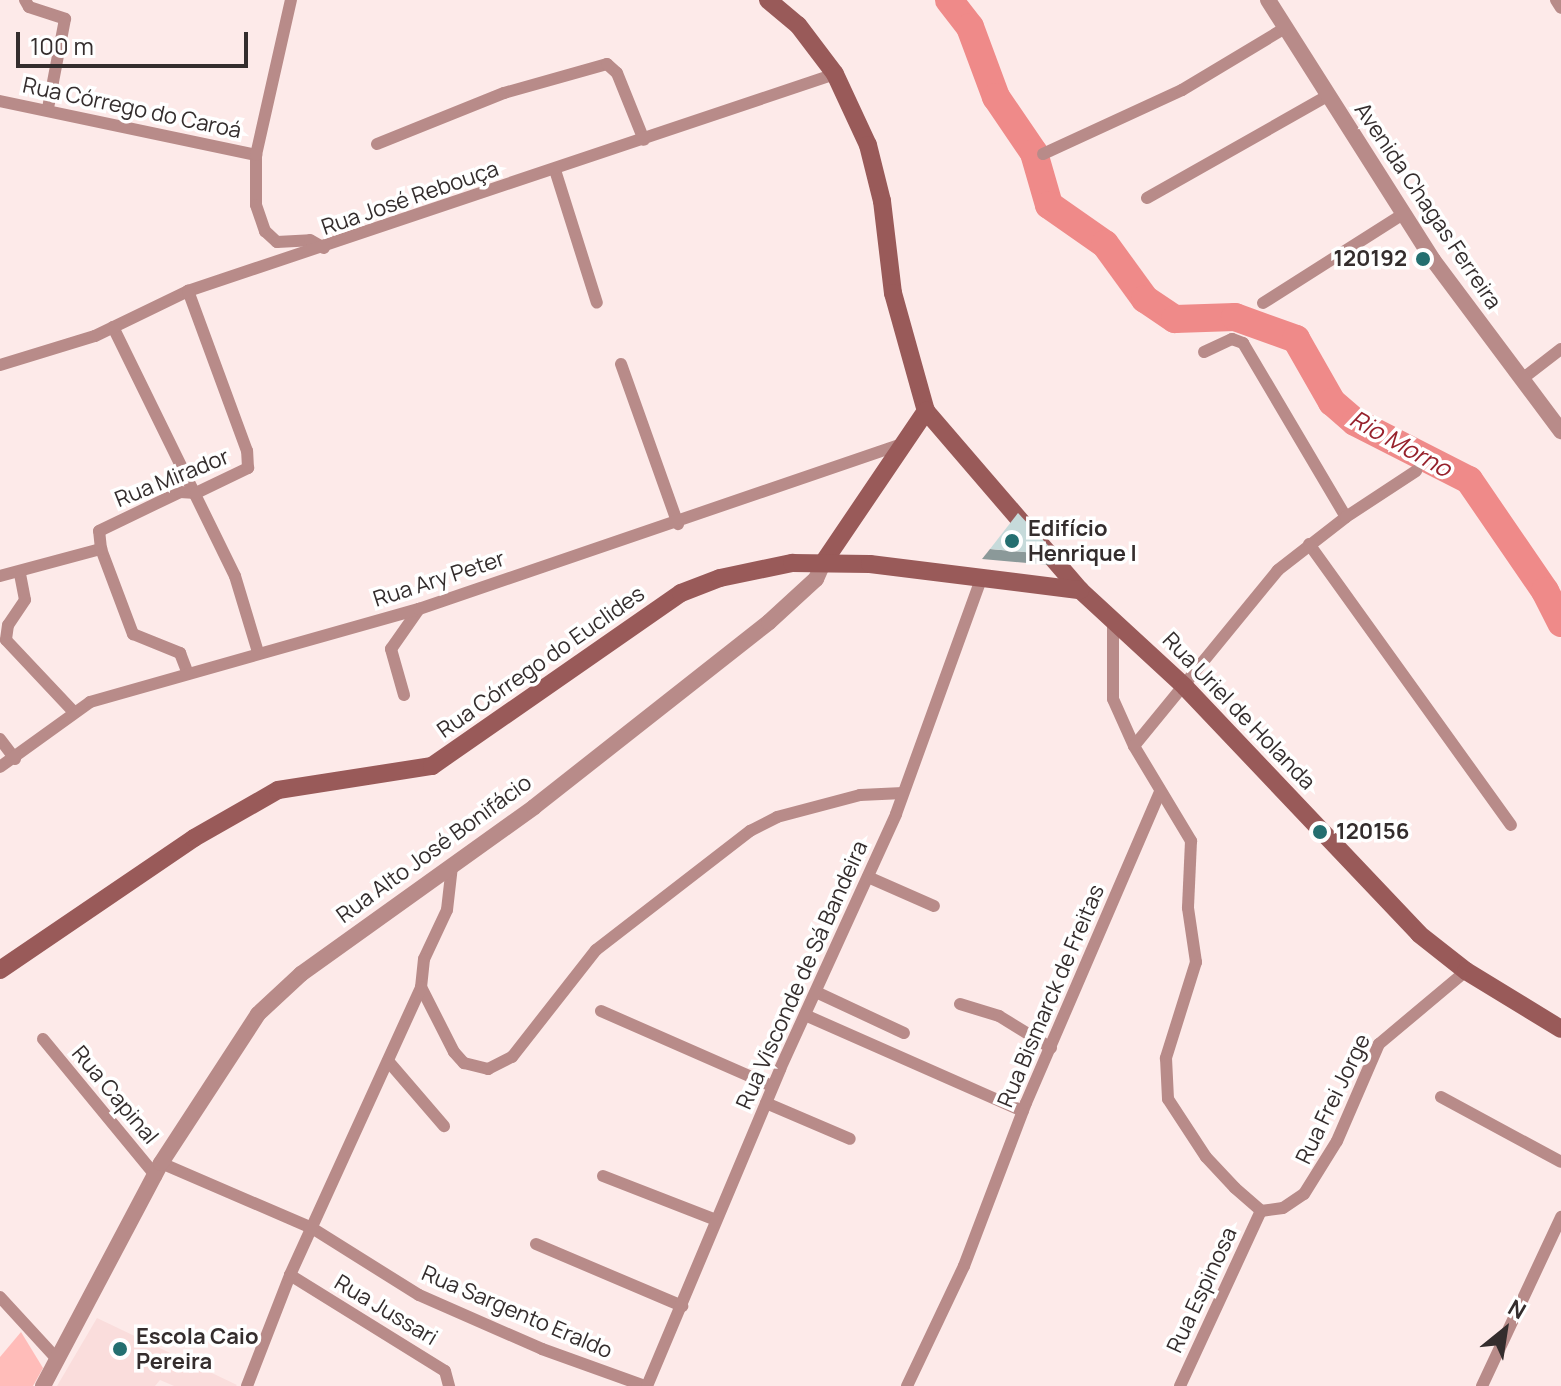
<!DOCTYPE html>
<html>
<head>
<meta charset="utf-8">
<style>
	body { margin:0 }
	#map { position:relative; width:1561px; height:1386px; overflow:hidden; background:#fdeae9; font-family:Manrope,sans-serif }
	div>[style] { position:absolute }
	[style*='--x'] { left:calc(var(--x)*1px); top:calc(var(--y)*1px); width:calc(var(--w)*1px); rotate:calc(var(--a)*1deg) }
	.built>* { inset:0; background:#fadddc }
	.green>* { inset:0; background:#ffbcb9 }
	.river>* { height:28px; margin:-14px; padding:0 14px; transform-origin:14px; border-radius:14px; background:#ef8a89 }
	.minor>* { height:12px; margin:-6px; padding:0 6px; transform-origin:6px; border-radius:6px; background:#b88b89 }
	.tertiary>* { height:16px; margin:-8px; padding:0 8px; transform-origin:8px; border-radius:8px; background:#b88b89 }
	.secondary>* { height:18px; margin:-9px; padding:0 9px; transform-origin:9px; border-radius:9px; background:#995a59 }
	.shaded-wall>* { inset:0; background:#8b9999 }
	.building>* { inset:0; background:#c6dada }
	.dots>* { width:22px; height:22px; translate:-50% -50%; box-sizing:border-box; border:4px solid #fff; border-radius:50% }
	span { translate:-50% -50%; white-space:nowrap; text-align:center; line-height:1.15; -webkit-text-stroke:7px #fff; paint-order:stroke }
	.street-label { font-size:22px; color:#342d2d }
	.poi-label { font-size:22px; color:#342d2d; font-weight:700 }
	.right { translate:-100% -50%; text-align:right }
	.left { translate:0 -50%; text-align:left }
	.water-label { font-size:24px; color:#97222d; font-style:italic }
	.north { position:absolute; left:1465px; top:1290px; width:80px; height:80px; -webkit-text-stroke:6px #fff; paint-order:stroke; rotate:30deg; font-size:22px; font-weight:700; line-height:32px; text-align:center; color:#342d2d }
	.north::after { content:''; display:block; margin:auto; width:28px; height:36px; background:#342d2d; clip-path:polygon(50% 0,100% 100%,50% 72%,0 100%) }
	.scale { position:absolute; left:16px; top:32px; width:232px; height:36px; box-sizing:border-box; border:4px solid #342d2d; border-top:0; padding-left:10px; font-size:24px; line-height:28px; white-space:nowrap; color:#342d2d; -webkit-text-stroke:6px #fff; paint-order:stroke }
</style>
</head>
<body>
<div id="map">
	<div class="built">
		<div style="clip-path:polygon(97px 1318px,237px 1385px,236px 1386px,174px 1386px,160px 1380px,155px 1386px,57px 1386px)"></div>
	</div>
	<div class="green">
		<div style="clip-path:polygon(21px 1332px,43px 1368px,33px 1386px,0 1386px,0 1357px)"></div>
	</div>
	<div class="river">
		<div style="--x:949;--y:0;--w:34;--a:52"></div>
		<div style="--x:970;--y:27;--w:75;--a:69.6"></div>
		<div style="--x:996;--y:97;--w:68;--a:55.8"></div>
		<div style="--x:1034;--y:153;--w:54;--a:73.9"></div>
		<div style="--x:1049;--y:205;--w:68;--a:34.9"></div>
		<div style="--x:1105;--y:244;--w:68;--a:54"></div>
		<div style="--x:1145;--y:299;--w:36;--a:34"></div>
		<div style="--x:1175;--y:319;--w:60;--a:-1.9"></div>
		<div style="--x:1235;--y:317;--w:65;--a:19.8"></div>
		<div style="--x:1296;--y:339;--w:73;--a:60.3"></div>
		<div style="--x:1332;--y:402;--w:30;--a:41"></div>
		<div style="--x:1355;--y:422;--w:128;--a:27"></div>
		<div style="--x:1469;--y:480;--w:135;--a:55.6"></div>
		<div style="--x:1545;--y:591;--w:36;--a:63"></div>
	</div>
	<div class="minor">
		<div style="--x:25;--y:0;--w:8;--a:60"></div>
		<div style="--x:29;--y:7;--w:38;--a:18"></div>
		<div style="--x:65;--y:19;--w:91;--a:100.8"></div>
		<div style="--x:1556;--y:0;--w:9;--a:58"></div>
		<div style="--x:0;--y:101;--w:262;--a:11.9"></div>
		<div style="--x:256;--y:155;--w:50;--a:90"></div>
		<div style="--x:256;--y:205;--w:28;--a:71"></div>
		<div style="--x:265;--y:231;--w:16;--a:43"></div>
		<div style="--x:277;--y:242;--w:33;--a:-3"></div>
		<div style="--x:310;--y:240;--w:16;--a:30"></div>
		<div style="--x:377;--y:144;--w:137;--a:-21.9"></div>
		<div style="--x:504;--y:93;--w:107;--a:-15.7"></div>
		<div style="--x:607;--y:64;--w:13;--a:42"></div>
		<div style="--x:617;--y:73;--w:72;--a:68.1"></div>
		<div style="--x:1043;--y:154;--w:153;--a:-24.7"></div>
		<div style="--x:1182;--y:90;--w:120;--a:-31"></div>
		<div style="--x:256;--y:155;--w:159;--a:-77.3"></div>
		<div style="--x:555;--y:170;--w:139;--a:72.5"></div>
		<div style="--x:1147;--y:198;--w:207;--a:-29.5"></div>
		<div style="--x:1263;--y:303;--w:166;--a:-32.4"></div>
		<div style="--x:113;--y:327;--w:277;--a:63.9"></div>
		<div style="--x:235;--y:576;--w:79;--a:73.2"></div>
		<div style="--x:1204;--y:352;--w:31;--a:-25"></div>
		<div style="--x:1232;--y:339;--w:12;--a:20"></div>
		<div style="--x:1243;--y:343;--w:202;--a:59.4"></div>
		<div style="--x:621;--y:364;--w:170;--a:70.4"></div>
		<div style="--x:0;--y:365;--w:99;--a:-17"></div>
		<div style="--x:95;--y:336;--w:103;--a:-25.8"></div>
		<div style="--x:188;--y:291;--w:682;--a:-18.54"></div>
		<div style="--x:1522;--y:379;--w:49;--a:-37.6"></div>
		<div style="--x:1309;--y:544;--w:346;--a:54.3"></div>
		<div style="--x:101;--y:549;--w:91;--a:69.4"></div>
		<div style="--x:133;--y:634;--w:51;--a:22"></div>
		<div style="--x:180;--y:653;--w:22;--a:69"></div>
		<div style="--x:20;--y:574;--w:26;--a:79"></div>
		<div style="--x:25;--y:600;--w:30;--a:124"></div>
		<div style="--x:8;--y:625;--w:15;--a:98"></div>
		<div style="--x:6;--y:640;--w:98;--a:46.7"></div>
		<div style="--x:0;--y:576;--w:105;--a:-15"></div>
		<div style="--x:101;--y:549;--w:18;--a:-96"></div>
		<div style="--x:99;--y:531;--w:90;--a:-25.7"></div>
		<div style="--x:180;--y:492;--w:16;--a:4"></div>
		<div style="--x:196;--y:493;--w:58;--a:-25.7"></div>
		<div style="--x:248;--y:468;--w:17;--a:-93"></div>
		<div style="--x:247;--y:451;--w:171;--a:-110.2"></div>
		<div style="--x:1113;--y:619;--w:80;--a:90"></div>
		<div style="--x:1113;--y:699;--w:51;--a:65.9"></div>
		<div style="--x:1134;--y:746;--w:111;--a:59"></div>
		<div style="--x:1191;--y:841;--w:67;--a:92.6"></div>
		<div style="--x:1188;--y:908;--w:55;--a:81.6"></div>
		<div style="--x:1196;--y:962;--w:101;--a:107.4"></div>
		<div style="--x:1166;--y:1058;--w:41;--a:87.2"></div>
		<div style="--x:1168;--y:1099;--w:69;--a:56.8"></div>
		<div style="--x:1206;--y:1157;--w:42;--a:46.9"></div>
		<div style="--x:1235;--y:1188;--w:35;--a:41"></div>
		<div style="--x:1261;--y:1211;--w:22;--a:-8"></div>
		<div style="--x:1283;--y:1208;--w:25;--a:-34"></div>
		<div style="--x:1304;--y:1194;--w:62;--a:-58.1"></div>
		<div style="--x:1337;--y:1141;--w:106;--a:-66.6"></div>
		<div style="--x:1379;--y:1044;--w:114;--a:-40"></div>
		<div style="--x:404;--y:695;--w:48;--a:-105.8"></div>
		<div style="--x:391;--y:649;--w:49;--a:-55"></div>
		<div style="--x:0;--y:739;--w:25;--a:53"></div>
		<div style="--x:1134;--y:746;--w:227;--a:-50.7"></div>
		<div style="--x:1278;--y:570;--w:86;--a:-37.9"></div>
		<div style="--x:1346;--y:517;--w:84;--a:-33.3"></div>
		<div style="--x:0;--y:767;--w:111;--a:-35.8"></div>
		<div style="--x:90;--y:702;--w:342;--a:-15.8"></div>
		<div style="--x:419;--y:609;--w:510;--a:-18.86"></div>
		<div style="--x:452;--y:866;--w:44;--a:96.5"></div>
		<div style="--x:447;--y:910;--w:54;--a:115.1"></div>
		<div style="--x:424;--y:959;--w:28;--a:96"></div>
		<div style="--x:421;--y:987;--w:73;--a:63.1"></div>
		<div style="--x:454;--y:1052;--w:15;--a:48"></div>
		<div style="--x:464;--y:1063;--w:25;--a:14"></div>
		<div style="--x:488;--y:1069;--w:27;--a:-27"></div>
		<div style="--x:512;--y:1057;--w:136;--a:-51.9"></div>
		<div style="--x:596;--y:950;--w:195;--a:-37.7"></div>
		<div style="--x:750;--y:831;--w:30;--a:-27"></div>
		<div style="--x:777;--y:817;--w:86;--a:-14.8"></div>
		<div style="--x:860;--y:795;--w:43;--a:-2.7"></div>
		<div style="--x:868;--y:877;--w:72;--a:23.7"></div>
		<div style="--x:816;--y:992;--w:97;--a:25"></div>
		<div style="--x:960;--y:1004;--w:41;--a:17.1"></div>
		<div style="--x:999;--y:1016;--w:61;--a:31.6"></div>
		<div style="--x:601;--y:1011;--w:187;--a:23.7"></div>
		<div style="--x:805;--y:1015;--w:238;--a:23.8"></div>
		<div style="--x:43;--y:1039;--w:178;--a:50.5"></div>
		<div style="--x:388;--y:1061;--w:86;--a:49.3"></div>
		<div style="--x:1441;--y:1097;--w:136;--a:28.4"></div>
		<div style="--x:766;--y:1103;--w:91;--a:23.2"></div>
		<div style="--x:161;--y:1163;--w:164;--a:23.3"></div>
		<div style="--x:312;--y:1228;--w:126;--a:32.1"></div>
		<div style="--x:419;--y:1295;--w:134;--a:23.7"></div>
		<div style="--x:542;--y:1349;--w:109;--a:19.8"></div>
		<div style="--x:603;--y:1176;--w:121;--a:21.3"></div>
		<div style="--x:536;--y:1244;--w:159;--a:23"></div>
		<div style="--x:290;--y:1275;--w:182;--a:31.8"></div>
		<div style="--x:445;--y:1371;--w:16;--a:75"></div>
		<div style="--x:0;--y:1297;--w:83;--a:47.4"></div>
		<div style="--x:247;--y:1386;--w:119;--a:-68.8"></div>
		<div style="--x:290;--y:1275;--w:316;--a:-65.5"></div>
		<div style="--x:647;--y:1386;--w:344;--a:-67.2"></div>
		<div style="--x:780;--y:1069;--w:280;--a:-65.5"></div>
		<div style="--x:896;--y:814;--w:253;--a:-70.1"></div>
		<div style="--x:907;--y:1386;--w:133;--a:-64.6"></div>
		<div style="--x:964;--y:1266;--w:174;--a:-69.2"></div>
		<div style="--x:1026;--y:1103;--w:339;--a:-66.7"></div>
		<div style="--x:1180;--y:1386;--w:193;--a:-65.2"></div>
		<div style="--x:1482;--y:1386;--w:187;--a:-64.9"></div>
	</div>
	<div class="tertiary">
		<div style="--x:1268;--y:0;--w:308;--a:57.6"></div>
		<div style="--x:1433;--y:260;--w:214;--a:53.2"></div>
		<div style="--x:43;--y:1386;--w:252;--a:-62.1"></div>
		<div style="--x:161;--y:1163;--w:178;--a:-56.9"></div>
		<div style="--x:258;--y:1014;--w:59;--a:-42.9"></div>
		<div style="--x:301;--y:974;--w:287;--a:-35.6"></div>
		<div style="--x:534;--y:807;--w:299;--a:-38.2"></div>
		<div style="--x:769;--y:622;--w:64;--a:-42.5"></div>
		<div style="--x:816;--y:579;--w:17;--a:-66"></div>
	</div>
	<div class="secondary">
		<div style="--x:768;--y:0;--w:39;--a:40"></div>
		<div style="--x:798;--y:25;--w:61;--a:52.9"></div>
		<div style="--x:835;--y:74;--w:78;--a:65.1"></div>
		<div style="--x:868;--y:145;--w:58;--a:76"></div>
		<div style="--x:882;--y:201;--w:93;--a:83.2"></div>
		<div style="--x:893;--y:293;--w:123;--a:74.4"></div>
		<div style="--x:926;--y:411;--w:236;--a:49.3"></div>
		<div style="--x:1080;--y:590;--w:143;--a:42.7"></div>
		<div style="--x:1185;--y:687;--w:340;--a:46.5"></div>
		<div style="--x:1419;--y:934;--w:60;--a:38.2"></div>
		<div style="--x:1466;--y:971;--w:111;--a:31.4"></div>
		<div style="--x:823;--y:563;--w:184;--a:-55.9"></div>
		<div style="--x:0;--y:970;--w:235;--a:-34.2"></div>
		<div style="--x:194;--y:838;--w:97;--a:-29.7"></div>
		<div style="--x:278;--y:790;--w:156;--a:-8.9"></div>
		<div style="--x:432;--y:766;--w:303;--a:-34.8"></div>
		<div style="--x:681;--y:593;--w:42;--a:-21"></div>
		<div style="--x:720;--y:578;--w:74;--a:-11.8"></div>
		<div style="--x:792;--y:563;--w:78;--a:0.7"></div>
		<div style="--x:870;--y:564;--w:212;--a:7.1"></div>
	</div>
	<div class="shaded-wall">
		<div style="clip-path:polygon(990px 549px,1057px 555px,1050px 565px,982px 559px)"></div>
	</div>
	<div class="building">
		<div style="clip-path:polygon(1018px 513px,1057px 555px,990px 549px)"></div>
	</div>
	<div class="dots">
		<div style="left:1423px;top:259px;background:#246f70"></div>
		<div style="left:1012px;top:541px;background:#246f70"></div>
		<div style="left:1320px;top:832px;background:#246f70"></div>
		<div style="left:120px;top:1349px;background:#246f70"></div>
	</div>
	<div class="street-label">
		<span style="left:132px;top:108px;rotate:12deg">Rua Córrego do Caroá</span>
		<span style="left:410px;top:198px;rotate:-19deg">Rua José Rebouça</span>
		<span style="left:1428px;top:206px;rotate:56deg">Avenida Chagas Ferreira</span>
		<span style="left:172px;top:478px;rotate:-22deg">Rua Mirador</span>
		<span style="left:439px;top:579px;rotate:-18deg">Rua Ary Peter</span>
		<span style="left:541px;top:662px;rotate:-35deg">Rua Córrego do Euclides</span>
		<span style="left:1239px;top:711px;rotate:46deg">Rua Uriel de Holanda</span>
		<span style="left:434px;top:849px;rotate:-36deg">Rua Alto José Bonifácio</span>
		<span style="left:802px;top:975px;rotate:-66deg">Rua Visconde de Sá Bandeira</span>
		<span style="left:1051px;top:996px;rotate:-67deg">Rua Bismarck de Freitas</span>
		<span style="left:115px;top:1095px;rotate:50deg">Rua Capinal</span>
		<span style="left:1333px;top:1099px;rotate:-64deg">Rua Frei Jorge</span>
		<span style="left:1202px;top:1290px;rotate:-65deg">Rua Espinosa</span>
		<span style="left:386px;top:1310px;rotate:31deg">Rua Jussari</span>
		<span style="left:517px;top:1312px;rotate:23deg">Rua Sargento Eraldo</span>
	</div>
	<div class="poi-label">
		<span class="right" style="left:1407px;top:259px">120192</span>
		<span class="left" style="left:1028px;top:541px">Edifício<br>Henrique I</span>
		<span class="left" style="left:1336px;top:832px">120156</span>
		<span class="left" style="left:136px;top:1349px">Escola Caio<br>Pereira</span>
	</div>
	<div class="water-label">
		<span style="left:1401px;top:443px;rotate:29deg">Rio Morno</span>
	</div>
	<div class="north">N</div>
	<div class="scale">100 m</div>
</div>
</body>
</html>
